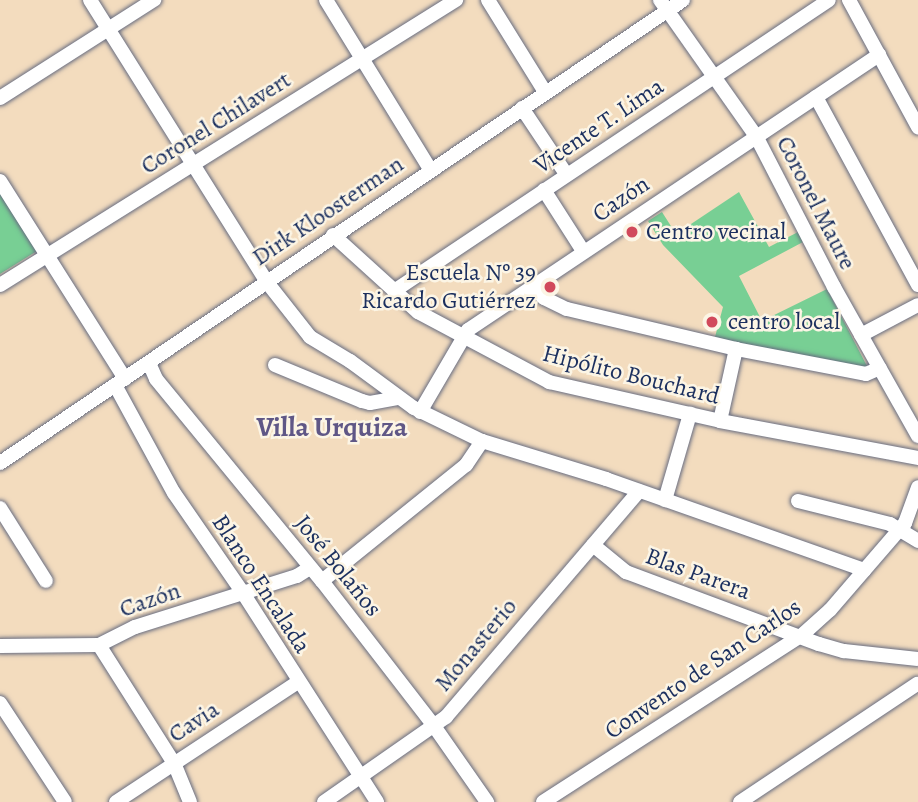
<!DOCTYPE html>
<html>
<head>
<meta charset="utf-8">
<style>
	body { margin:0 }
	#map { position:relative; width:918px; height:802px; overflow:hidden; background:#f3dcbe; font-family:Alegreya,serif }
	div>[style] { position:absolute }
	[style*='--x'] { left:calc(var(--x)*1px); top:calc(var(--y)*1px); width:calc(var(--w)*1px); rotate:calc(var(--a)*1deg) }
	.green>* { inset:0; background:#78cf94 }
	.roads { filter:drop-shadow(0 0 2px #676c80) drop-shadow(0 0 2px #676c80) }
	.minor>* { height:14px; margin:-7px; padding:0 7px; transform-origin:7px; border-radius:7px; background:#fff }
	.dots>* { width:19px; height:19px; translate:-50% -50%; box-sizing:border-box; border:4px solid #fcf5e5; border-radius:50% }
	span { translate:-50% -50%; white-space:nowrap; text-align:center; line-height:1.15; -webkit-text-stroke:5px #fcf5e5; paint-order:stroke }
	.street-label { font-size:24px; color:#1b2f5e }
	.poi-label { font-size:24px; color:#1b2f5e }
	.left { translate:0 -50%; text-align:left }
	.right { translate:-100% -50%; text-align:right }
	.quarter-label { font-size:28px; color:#5f5786; font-weight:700 }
</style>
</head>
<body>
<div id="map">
	<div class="green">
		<div style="clip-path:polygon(0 191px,37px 251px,0 274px)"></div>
		<div style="clip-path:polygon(739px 192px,769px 247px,798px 232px,803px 242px,739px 276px,762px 321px,827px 289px,868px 368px,861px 372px,715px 337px,723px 307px,663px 245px,648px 221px,662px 212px,676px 234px)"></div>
	</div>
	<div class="roads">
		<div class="minor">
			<div style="--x:90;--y:0;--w:332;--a:57.9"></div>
			<div style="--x:266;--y:281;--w:71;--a:51.8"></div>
			<div style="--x:310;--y:337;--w:47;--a:31"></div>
			<div style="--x:350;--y:361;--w:79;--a:36.3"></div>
			<div style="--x:414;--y:408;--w:76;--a:25.9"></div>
			<div style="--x:482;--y:441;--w:130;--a:17"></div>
			<div style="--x:606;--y:479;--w:274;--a:19.4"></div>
			<div style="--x:326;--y:0;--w:198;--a:58.4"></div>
			<div style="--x:488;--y:0;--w:108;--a:58.2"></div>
			<div style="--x:660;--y:0;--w:166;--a:54.8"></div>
			<div style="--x:756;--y:136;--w:170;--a:62.7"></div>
			<div style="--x:834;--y:287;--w:171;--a:60.6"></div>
			<div style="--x:849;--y:0;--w:145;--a:61.5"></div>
			<div style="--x:816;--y:97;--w:214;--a:61.5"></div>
			<div style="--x:0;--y:98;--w:183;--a:-32.5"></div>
			<div style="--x:522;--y:108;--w:79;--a:56.3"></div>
			<div style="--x:0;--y:181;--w:234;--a:57.7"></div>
			<div style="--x:544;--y:190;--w:72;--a:57.4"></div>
			<div style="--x:333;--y:235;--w:115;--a:42.2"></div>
			<div style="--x:418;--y:312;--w:149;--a:28.1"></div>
			<div style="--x:549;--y:382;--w:175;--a:12.8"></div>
			<div style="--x:720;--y:421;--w:201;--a:10.6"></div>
			<div style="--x:0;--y:285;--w:538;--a:-32.01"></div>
			<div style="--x:533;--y:288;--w:15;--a:42"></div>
			<div style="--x:544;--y:298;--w:25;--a:26"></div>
			<div style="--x:567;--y:309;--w:174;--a:13.3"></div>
			<div style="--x:736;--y:349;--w:132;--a:10.9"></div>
			<div style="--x:866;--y:374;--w:15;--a:-23"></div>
			<div style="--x:394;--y:291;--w:523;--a:-33.78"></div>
			<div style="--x:861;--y:335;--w:64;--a:-27.8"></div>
			<div style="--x:149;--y:363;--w:17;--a:66"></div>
			<div style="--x:156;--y:379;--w:261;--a:50.6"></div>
			<div style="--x:322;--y:581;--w:183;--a:52.3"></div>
			<div style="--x:434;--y:726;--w:93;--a:55.1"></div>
			<div style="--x:275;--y:365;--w:94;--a:22.5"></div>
			<div style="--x:362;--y:401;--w:8;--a:14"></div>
			<div style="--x:370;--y:403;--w:29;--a:-10"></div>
			<div style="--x:115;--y:385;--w:123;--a:61.4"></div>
			<div style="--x:174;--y:493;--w:121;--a:55.4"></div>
			<div style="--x:243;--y:593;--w:248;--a:57.3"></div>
			<div style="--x:420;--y:412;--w:95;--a:-59.7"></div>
			<div style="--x:468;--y:330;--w:495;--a:-33.8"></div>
			<div style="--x:720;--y:421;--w:74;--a:-77.5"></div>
			<div style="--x:0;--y:463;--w:825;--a:-34.13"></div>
			<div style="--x:665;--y:500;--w:90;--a:-73.8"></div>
			<div style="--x:798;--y:501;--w:95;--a:14"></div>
			<div style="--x:890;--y:524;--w:33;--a:31"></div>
			<div style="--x:0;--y:508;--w:86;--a:57.8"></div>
			<div style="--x:593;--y:545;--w:43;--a:39.3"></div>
			<div style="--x:626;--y:572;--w:206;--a:20.5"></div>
			<div style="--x:819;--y:644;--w:26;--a:16"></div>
			<div style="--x:844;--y:651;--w:74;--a:6.2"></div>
			<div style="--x:322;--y:581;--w:185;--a:-38.9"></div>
			<div style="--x:466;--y:465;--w:29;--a:-56"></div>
			<div style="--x:99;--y:645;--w:140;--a:57.6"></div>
			<div style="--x:174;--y:763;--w:42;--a:67.7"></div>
			<div style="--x:0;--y:646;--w:99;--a:-0.6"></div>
			<div style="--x:99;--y:645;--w:40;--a:-26.6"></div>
			<div style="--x:135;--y:627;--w:170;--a:-17.5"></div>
			<div style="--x:297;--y:576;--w:15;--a:-32"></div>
			<div style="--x:0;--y:703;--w:118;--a:56.7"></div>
			<div style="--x:116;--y:802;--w:218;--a:-33.4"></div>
			<div style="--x:324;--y:802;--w:149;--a:-34.9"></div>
			<div style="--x:446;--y:717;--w:297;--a:-49.5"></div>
			<div style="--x:543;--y:802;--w:307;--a:-32.8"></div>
			<div style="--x:801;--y:636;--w:39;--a:-42"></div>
			<div style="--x:830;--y:610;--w:115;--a:-49.2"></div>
			<div style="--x:905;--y:523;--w:38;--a:-70"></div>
			<div style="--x:740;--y:802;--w:213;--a:-33.7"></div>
		</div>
	</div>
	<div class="dots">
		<div style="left:632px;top:232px;background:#d1495b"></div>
		<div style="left:550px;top:287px;background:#d1495b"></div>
		<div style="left:712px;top:322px;background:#d1495b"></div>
	</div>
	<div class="street-label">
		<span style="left:216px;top:123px;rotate:-32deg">Coronel Chilavert</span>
		<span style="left:599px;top:126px;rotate:-34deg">Vicente T. Lima</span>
		<span style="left:621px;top:199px;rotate:-34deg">Cazón</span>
		<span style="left:816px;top:203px;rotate:63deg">Coronel Maure</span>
		<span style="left:328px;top:211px;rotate:-34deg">Dirk Kloosterman</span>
		<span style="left:631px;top:375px;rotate:14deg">Hipólito Bouchard</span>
		<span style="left:338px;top:566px;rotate:51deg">José Bolaños</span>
		<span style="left:698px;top:574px;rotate:20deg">Blas Parera</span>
		<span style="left:261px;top:584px;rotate:57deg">Blanco Encalada</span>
		<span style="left:150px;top:600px;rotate:-19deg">Cazón</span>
		<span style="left:476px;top:645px;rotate:-50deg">Monasterio</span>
		<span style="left:703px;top:669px;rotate:-34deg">Convento de San Carlos</span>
		<span style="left:194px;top:722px;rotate:-33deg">Cavia</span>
	</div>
	<div class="poi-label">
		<span class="left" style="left:646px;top:232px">Centro vecinal</span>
		<span class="right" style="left:536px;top:287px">Escuela Nº 39<br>Ricardo Gutiérrez</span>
		<span class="left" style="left:728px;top:322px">centro local</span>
	</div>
	<div class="quarter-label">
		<span style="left:332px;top:427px">Villa Urquiza</span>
	</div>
</div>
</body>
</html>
